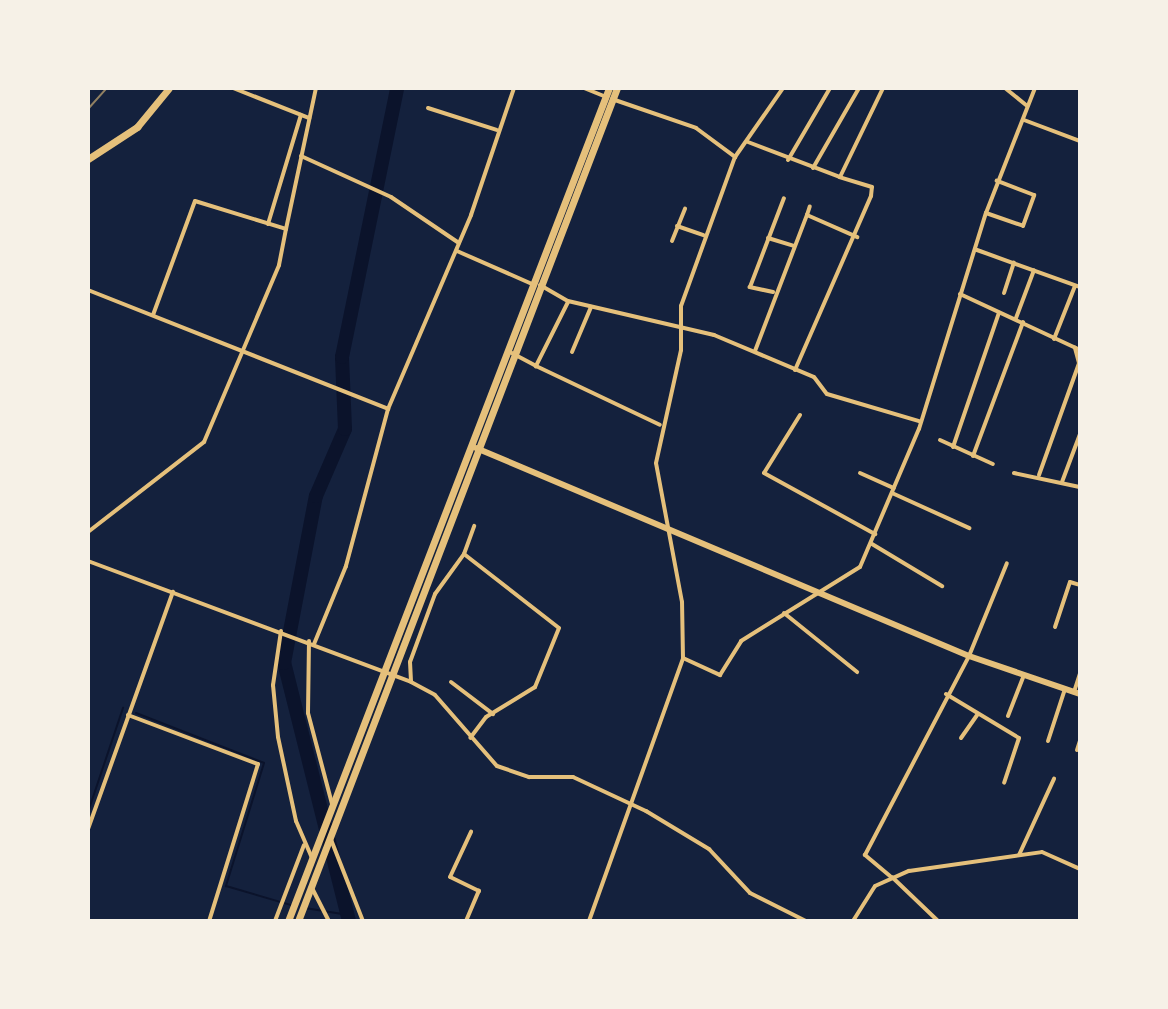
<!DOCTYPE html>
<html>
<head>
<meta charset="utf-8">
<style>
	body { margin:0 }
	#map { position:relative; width:1168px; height:1009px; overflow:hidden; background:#14213d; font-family:Poppins,sans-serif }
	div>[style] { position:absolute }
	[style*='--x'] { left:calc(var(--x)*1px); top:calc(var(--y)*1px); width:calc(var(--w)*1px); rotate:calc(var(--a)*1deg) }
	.stream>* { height:2px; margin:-1px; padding:0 1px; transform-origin:1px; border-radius:1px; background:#0b132b }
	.river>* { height:14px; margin:-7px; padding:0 7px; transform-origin:7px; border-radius:7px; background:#0b132b }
	.minor>* { height:4px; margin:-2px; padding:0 2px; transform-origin:2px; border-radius:2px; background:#e5c07b }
	.tertiary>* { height:6px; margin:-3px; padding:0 3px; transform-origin:3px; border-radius:3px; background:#e5c07b }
	.trunk>* { height:7px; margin:-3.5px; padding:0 3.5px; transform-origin:3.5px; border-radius:3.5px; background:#e5c07b }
	.rail>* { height:2px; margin:-1px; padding:0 1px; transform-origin:1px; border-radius:1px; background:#918062 }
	span { translate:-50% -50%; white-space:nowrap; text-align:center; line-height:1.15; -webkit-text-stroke:6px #f6f1e7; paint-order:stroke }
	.frame { position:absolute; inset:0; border:90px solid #f6f1e7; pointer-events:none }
</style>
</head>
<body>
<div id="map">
	<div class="stream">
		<div style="--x:136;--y:713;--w:137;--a:21.3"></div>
		<div style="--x:264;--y:763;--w:129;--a:107.2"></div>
		<div style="--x:226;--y:886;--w:68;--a:16.3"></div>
		<div style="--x:88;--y:812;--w:110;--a:-71.4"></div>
		<div style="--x:305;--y:908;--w:44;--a:9.2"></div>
	</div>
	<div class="river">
		<div style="--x:349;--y:921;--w:266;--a:-104.1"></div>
		<div style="--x:284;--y:663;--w:170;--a:-79.2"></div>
		<div style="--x:316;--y:496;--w:73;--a:-66.6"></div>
		<div style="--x:345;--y:429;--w:72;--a:-92.4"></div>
		<div style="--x:342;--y:357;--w:275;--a:-78.4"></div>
	</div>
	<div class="minor">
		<div style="--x:233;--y:88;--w:82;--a:21.5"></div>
		<div style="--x:584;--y:88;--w:22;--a:22"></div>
		<div style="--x:1005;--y:88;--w:27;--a:39"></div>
		<div style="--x:612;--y:99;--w:89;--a:19"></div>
		<div style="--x:696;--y:128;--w:49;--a:36.6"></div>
		<div style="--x:428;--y:108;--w:72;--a:17.7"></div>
		<div style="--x:1024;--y:120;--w:60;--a:20.6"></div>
		<div style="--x:748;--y:142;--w:98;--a:20.8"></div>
		<div style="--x:840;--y:177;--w:99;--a:-64.2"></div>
		<div style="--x:301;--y:156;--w:99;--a:24.5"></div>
		<div style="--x:391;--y:197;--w:82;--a:34.1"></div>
		<div style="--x:788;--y:160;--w:83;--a:-59.7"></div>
		<div style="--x:813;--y:168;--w:92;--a:-60.1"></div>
		<div style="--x:986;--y:213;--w:39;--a:19"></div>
		<div style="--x:1023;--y:226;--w:33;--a:-70"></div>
		<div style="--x:1034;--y:195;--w:40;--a:-159"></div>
		<div style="--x:807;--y:215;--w:9;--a:-72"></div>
		<div style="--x:268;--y:224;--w:114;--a:-73.2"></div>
		<div style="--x:677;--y:226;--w:28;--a:19"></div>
		<div style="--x:768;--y:238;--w:27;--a:17"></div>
		<div style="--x:672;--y:241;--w:35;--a:-68"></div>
		<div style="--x:977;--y:250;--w:109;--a:19.8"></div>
		<div style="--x:457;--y:251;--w:82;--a:23.7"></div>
		<div style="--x:540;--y:285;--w:32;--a:30"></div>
		<div style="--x:568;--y:301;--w:150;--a:13.1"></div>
		<div style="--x:714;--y:335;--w:108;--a:22.8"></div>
		<div style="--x:814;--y:377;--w:21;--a:53"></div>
		<div style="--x:827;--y:394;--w:96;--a:16.4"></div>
		<div style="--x:88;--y:290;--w:323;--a:21.6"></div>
		<div style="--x:388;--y:409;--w:163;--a:105"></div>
		<div style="--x:346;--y:566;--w:84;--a:112.3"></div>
		<div style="--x:773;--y:292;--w:24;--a:-168"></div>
		<div style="--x:750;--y:287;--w:95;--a:-69.1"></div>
		<div style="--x:1004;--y:293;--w:32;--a:-72"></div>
		<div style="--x:960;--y:294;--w:132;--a:25"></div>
		<div style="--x:568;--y:302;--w:72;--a:116.6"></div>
		<div style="--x:536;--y:366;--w:137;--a:25.4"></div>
		<div style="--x:153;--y:315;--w:121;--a:-69.8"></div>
		<div style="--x:195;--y:201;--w:95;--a:17.1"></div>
		<div style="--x:286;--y:229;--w:144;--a:-78"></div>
		<div style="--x:1016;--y:318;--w:51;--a:-69.4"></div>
		<div style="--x:1054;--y:339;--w:57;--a:-68.4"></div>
		<div style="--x:508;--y:351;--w:32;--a:28"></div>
		<div style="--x:755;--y:351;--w:146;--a:-69.1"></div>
		<div style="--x:807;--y:215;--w:55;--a:23.7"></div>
		<div style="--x:572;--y:352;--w:49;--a:-67.1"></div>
		<div style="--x:795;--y:370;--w:190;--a:-66.4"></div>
		<div style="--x:871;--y:196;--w:9;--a:-84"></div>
		<div style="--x:872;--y:187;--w:34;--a:-163"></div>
		<div style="--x:388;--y:409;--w:211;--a:-66.8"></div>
		<div style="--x:471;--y:215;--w:134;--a:-71.3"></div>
		<div style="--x:800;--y:415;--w:68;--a:121.8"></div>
		<div style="--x:764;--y:473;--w:127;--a:28.8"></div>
		<div style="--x:940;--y:440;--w:58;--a:24.4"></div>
		<div style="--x:953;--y:447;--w:142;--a:-71.1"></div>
		<div style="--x:973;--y:456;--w:143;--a:-69.5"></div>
		<div style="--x:860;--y:473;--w:37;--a:24"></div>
		<div style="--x:1014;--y:473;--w:67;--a:12"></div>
		<div style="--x:1039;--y:475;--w:119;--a:-70.3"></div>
		<div style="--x:1079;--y:363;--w:16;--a:-105"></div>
		<div style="--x:1062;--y:482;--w:51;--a:-69.4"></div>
		<div style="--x:892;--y:493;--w:85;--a:24.4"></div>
		<div style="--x:88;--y:532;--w:147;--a:-37.8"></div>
		<div style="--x:204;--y:442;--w:192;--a:-67"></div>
		<div style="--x:279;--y:265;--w:37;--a:-79"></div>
		<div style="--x:872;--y:544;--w:82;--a:31"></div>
		<div style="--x:464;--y:554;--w:30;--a:-70"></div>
		<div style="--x:88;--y:561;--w:345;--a:20.5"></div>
		<div style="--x:411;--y:682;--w:27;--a:28"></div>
		<div style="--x:435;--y:695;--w:94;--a:48.9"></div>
		<div style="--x:497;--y:766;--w:34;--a:19"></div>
		<div style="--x:529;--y:777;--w:44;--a:0"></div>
		<div style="--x:573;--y:777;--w:81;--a:25"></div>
		<div style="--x:646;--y:811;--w:74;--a:31.1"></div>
		<div style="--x:709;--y:849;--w:60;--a:47"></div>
		<div style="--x:750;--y:893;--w:63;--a:26.6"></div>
		<div style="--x:784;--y:613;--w:94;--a:38.9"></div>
		<div style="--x:1055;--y:627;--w:47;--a:-71.6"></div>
		<div style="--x:1070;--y:582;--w:10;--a:17"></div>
		<div style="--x:281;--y:631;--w:55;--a:98.4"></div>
		<div style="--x:273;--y:685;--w:52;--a:84.5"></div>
		<div style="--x:278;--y:737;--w:86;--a:77.9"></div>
		<div style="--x:296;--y:821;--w:40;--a:66.6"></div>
		<div style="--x:309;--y:641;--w:72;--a:90.8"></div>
		<div style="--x:308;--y:713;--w:94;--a:75.2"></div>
		<div style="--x:683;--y:658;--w:41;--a:24.7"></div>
		<div style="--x:720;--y:675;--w:40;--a:-58"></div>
		<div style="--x:741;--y:641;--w:140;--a:-31.9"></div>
		<div style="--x:860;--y:567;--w:150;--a:-66.9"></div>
		<div style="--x:919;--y:429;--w:226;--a:-72.8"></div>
		<div style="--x:986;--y:213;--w:134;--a:-68.6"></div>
		<div style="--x:411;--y:681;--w:19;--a:-93"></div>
		<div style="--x:410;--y:662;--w:72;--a:-69.8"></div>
		<div style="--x:435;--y:594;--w:49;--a:-54.1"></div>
		<div style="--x:464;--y:554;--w:120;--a:37.9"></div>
		<div style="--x:559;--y:628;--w:64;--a:112.1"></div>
		<div style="--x:535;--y:687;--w:57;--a:148.5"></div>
		<div style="--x:486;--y:717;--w:26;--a:127"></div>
		<div style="--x:451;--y:682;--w:53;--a:37.3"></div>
		<div style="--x:1074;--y:692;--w:19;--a:-72"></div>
		<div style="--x:946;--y:694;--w:85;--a:31.1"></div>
		<div style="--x:1019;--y:738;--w:47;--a:108.4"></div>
		<div style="--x:128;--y:715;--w:139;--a:20.7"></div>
		<div style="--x:258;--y:764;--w:164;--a:107.3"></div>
		<div style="--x:1008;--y:716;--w:44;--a:-68.7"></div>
		<div style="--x:961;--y:738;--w:29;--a:-55"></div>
		<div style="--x:1048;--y:741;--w:55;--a:-71.9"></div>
		<div style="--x:1077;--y:750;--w:9;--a:-72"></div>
		<div style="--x:88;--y:829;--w:252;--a:-70.3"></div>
		<div style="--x:330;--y:837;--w:90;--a:68.6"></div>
		<div style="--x:1019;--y:855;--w:84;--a:-65.3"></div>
		<div style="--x:890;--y:876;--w:33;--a:-140"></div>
		<div style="--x:865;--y:855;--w:225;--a:-62.4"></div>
		<div style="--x:969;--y:656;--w:100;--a:-67.8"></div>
		<div style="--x:892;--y:877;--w:64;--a:43.7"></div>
		<div style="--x:311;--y:886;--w:39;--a:63"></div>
		<div style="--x:275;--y:921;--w:81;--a:-69.1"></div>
		<div style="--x:466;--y:921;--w:33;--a:-67"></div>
		<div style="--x:479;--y:891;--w:32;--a:-154"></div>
		<div style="--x:450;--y:877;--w:50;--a:-65"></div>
		<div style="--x:589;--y:921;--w:279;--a:-70.3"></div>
		<div style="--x:683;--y:658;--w:56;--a:-91"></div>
		<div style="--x:682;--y:602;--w:141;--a:-100.6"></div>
		<div style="--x:656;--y:463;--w:116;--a:-77.5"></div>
		<div style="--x:681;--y:350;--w:44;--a:-90"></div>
		<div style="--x:681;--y:306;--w:158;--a:-70.1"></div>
		<div style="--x:735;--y:157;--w:84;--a:-55.2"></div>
		<div style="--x:853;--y:921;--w:41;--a:-57.8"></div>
		<div style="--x:875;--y:886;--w:37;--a:-24"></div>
		<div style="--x:909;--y:871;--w:134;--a:-8.1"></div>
		<div style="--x:1042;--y:852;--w:42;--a:24.1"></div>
	</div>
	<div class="tertiary">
		<div style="--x:476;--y:448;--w:535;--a:22.88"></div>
		<div style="--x:969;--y:656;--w:117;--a:18.9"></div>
	</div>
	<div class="trunk">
		<div style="--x:88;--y:159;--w:59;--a:-33.1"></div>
		<div style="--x:137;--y:127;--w:50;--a:-50.6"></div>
		<div style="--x:288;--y:921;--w:893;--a:-68.93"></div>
		<div style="--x:298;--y:921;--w:892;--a:-69.05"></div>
	</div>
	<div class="rail">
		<div style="--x:88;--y:109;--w:28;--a:-48"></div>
	</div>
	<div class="frame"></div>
</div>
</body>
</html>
